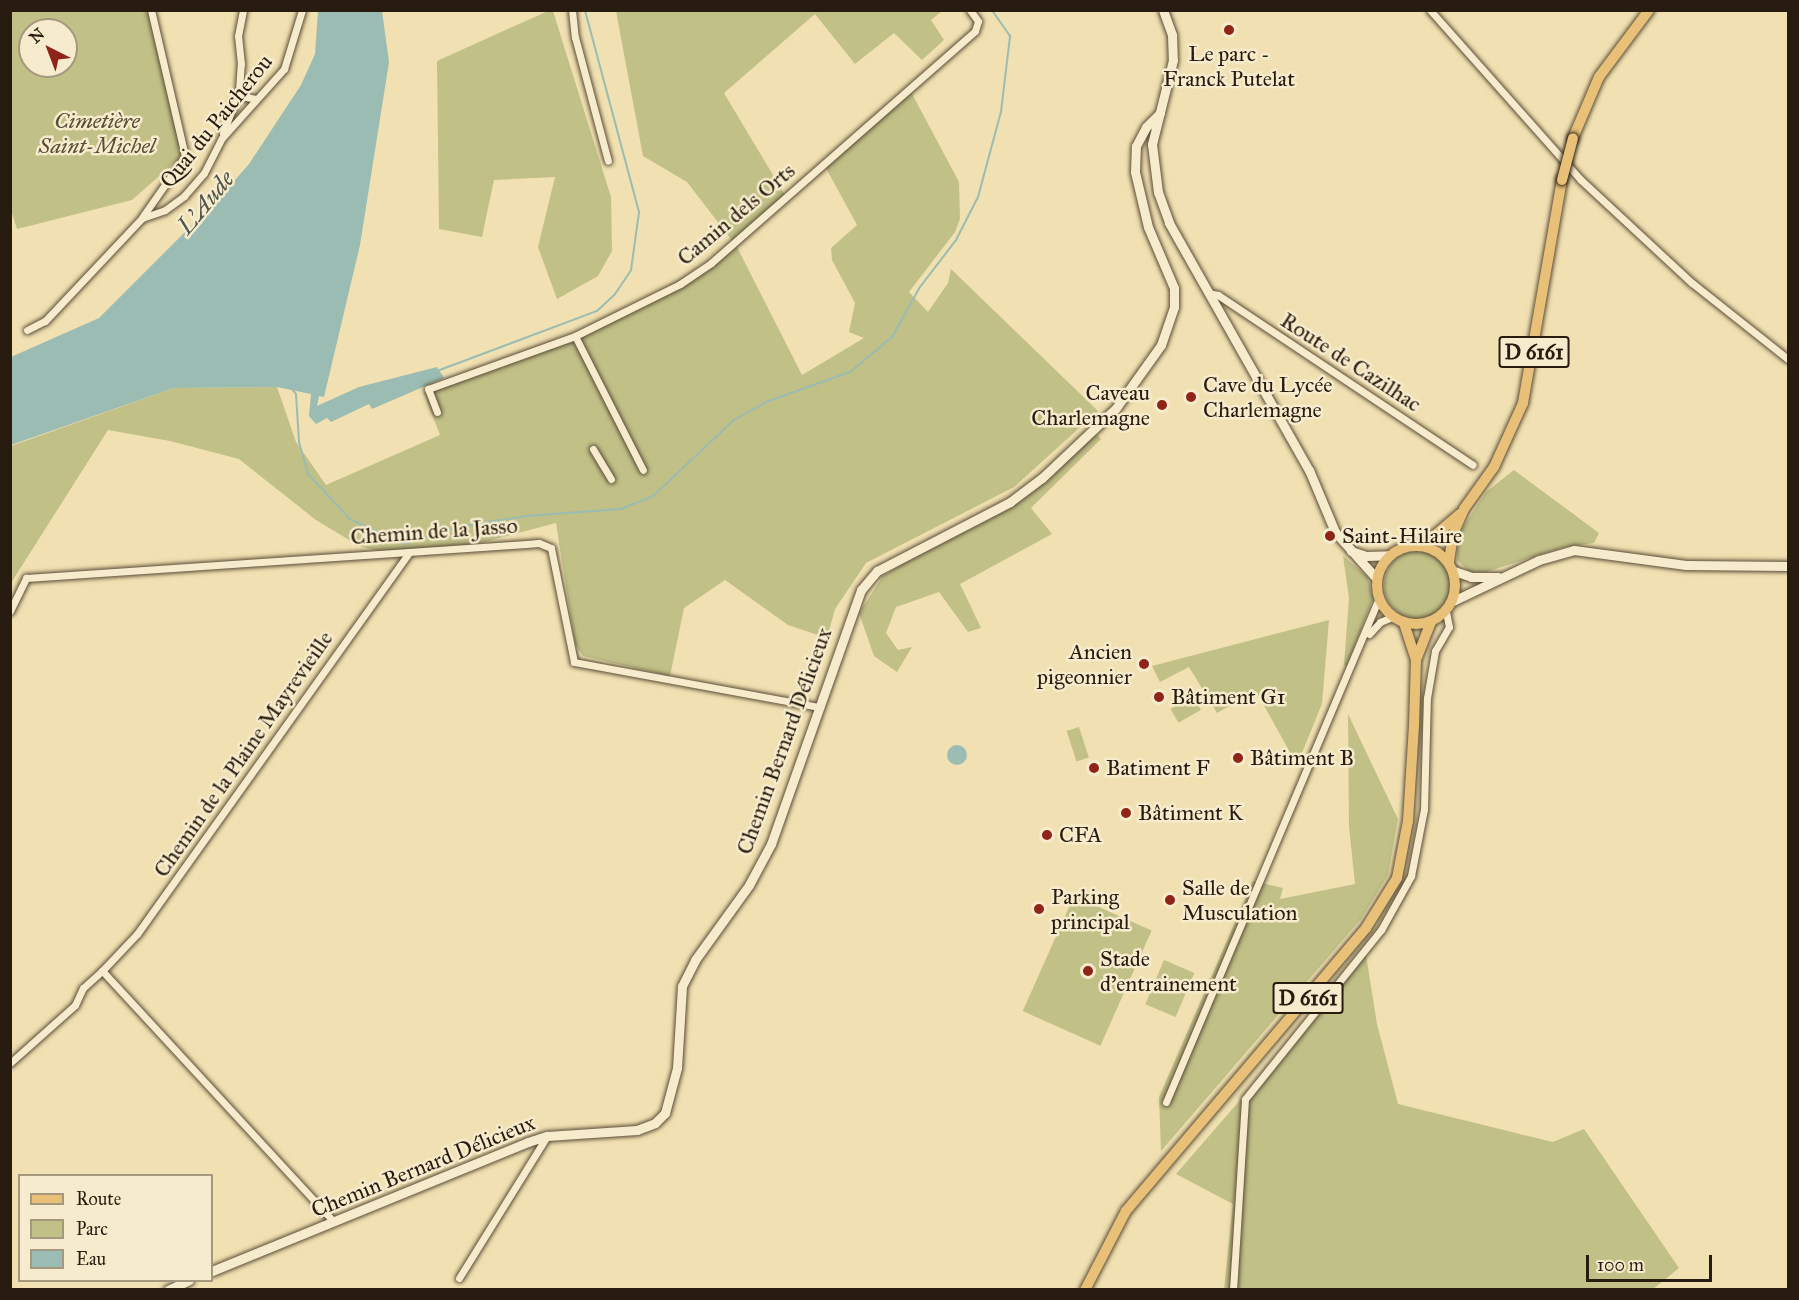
<!DOCTYPE html>
<html>
<head>
<meta charset="utf-8">
<style>
	body { margin:0 }
	#map { position:relative; width:1799px; height:1300px; overflow:hidden; background:#f1e0b1; font-family:"IM FELL Great Primer",serif }
	div>[style] { position:absolute }
	[style*='--x'] { left:calc(var(--x)*1px); top:calc(var(--y)*1px); width:calc(var(--w)*1px); rotate:calc(var(--a)*1deg) }
	.green>* { inset:0; background:#c1c087; transform-origin:0 0 }
	.round { border-radius:50% }
	.water>* { inset:0; background:#9bbcb2 }
	.stream>* { height:2px; margin:-1px; padding:0 1px; transform-origin:1px; border-radius:1px; background:#9bbcb2 }
	.roads { filter:drop-shadow(0 0 2px #5a4d38) drop-shadow(0 0 2px #5a4d38) }
	.street>* { height:7px; margin:-3.5px; padding:0 3.5px; transform-origin:3.5px; border-radius:3.5px; background:#f6ebcc }
	.secondary>* { height:9px; margin:-4.5px; padding:0 4.5px; transform-origin:4.5px; border-radius:4.5px; background:#f6ebcc }
	.primary>* { height:10px; margin:-5px; padding:0 5px; transform-origin:5px; border-radius:5px; background:#e8c078 }
	.primary>.ring { margin:-5px; padding:0; box-sizing:content-box; background:none; border:10px solid #e8c078; border-radius:50% }
	.bridges { filter:drop-shadow(0 0 2px #281c10) drop-shadow(0 0 2px #281c10) }
	.primary-bridge>* { height:10px; margin:-5px; padding:0 5px; transform-origin:5px; border-radius:5px; background:#e8c078 }
	.dots>* { width:16px; height:16px; translate:-50% -50%; box-sizing:border-box; border:3px solid #f6ebcc; border-radius:50% }
	span { translate:-50% -50%; white-space:nowrap; text-align:center; line-height:1.15; -webkit-text-stroke:5px #f6ebcc; paint-order:stroke }
	.shield-label span { padding:2px 4px; background:#f6ebcc; border:2px solid; border-radius:4px; -webkit-text-stroke-width:0 }
	.shield-label { font-size:21px; color:#281c10; font-weight:700 }
	.poi-label { font-size:22px; color:#281c10 }
	.left { translate:0 -50%; text-align:left }
	.right { translate:-100% -50%; text-align:right }
	.park-label { font-size:22px; color:#564d34; font-style:italic }
	.street-label { font-size:22px; color:#281c10 }
	.water-label { font-size:24px; color:#505449; font-style:italic }
	.frame { position:absolute; inset:0; border:12px solid #281c10; pointer-events:none }
	.legend { position:absolute; left:18px; top:1174px; width:195px; height:108px; box-sizing:border-box; background:#f6ebcc; border:2px solid #a49881; margin:0; padding:8px 10px; list-style:none; font-size:18px; color:#281c10 }
	.legend li { display:flex; align-items:center; gap:12px; height:30px }
	.legend b { width:30px; border:2px solid #a49881 }
	.north { position:absolute; left:18px; top:18px; width:60px; height:60px; box-sizing:border-box; background:#f6ebcc; border:2px solid #a49881; border-radius:50%; rotate:318deg; font-size:16px; font-weight:700; line-height:24px; text-align:center; color:#281c10 }
	.north::after { content:''; display:block; margin:auto; width:21px; height:27px; background:#8f2418; clip-path:polygon(50% 0,100% 100%,50% 72%,0 100%) }
	.scale { position:absolute; left:1586px; top:1255px; width:126px; height:27px; box-sizing:border-box; border:3px solid #281c10; border-top:0; padding-left:8px; font-size:18px; line-height:21px; white-space:nowrap; color:#281c10; -webkit-text-stroke:4px #f6ebcc; paint-order:stroke }
</style>
</head>
<body>
<div id="map">
	<div class="green">
		<div style="clip-path:polygon(evenodd,10px 11px,148px 11px,182px 156px,132px 200px,17px 229px,10px 207px,10px 11px,30px 30px,66px 30px,66px 66px,30px 66px,30px 30px)"></div>
		<div style="clip-path:polygon(548px 11px,553px 11px,611px 197px,612px 251px,598px 276px,557px 299px,538px 247px,555px 177px,494px 180px,482px 237px,439px 229px,437px 61px)"></div>
		<div style="clip-path:polygon(616px 11px,942px 11px,931px 20px,944px 40px,922px 60px,894px 33px,855px 64px,815px 14px,724px 93px,788px 200px,737px 247px,802px 375px,864px 338px,849px 332px,855px 303px,832px 260px,831px 248px,857px 225px,826px 168px,910px 90px,959px 182px,960px 219px,955px 232px,909px 292px,928px 312px,948px 283px,951px 269px,1098px 411px,1014px 487px,866px 563px,835px 609px,827px 638px,788px 625px,725px 580px,684px 608px,670px 676px,583px 656px,575px 644px,556px 523px,458px 549px,397px 556px,359px 546px,316px 520px,239px 459px,170px 441px,108px 430px,11px 583px,11px 446px,174px 388px,277px 387px,296px 442px,326px 485px,440px 435px,424px 393px,574px 340px,737px 247px,687px 182px,643px 156px)"></div>
		<div style="clip-path:polygon(1094px 431px,1101px 439px,1031px 508px,1052px 534px,960px 584px,981px 628px,968px 632px,939px 592px,896px 607px,886px 633px,898px 650px,912px 647px,897px 672px,874px 656px,859px 613px,883px 576px,946px 536px,1010px 502px)"></div>
		<div style="clip-path:polygon(1514px 470px,1599px 533px,1594px 543px,1564px 547px,1486px 572px,1470px 572px,1457px 560px,1457px 537px,1486px 492px)"></div>
		<div class="round" style="left:1384px;top:551px;width:68px;height:68px"></div>
		<div style="clip-path:polygon(1343px 556px,1368px 577px,1373px 598px,1347px 666px,1344px 665px,1349px 598px)"></div>
		<div style="clip-path:polygon(1329px 620px,1322px 704px,1297px 765px,1256px 691px,1217px 713px,1189px 667px,1160px 682px,1152px 666px)"></div>
		<div style="left:1193px;top:696px;width:16px;height:26px;rotate:60deg"></div>
		<div style="clip-path:polygon(1348px 714px,1398px 819px,1388px 875px,1361px 919px,1161px 1151px,1159px 1097px,1253px 881px,1283px 888px,1280px 899px,1355px 884px,1349px 827px)"></div>
		<div style="left:1079px;top:727px;width:32px;height:13px;rotate:72deg"></div>
		<div style="left:1074px;top:896px;width:85px;height:126px;rotate:24deg"></div>
		<div style="clip-path:polygon(1366px 955px,1377px 1024px,1398px 1104px,1553px 1142px,1584px 1129px,1679px 1268px,1652px 1290px,1224px 1289px,1233px 1204px,1176px 1174px)"></div>
		<div style="left:1164px;top:960px;width:33px;height:48px;rotate:23deg"></div>
	</div>
	<div class="water">
		<div style="clip-path:polygon(318px 11px,382px 11px,389px 62px,360px 245px,324px 397px,319px 396px,317px 406px,359px 387px,437px 367px,444px 378px,372px 409px,369px 404px,331px 422px,327px 418px,316px 424px,309px 416px,311px 394px,277px 387px,174px 388px,11px 445px,11px 357px,99px 318px,222px 195px,249px 164px,301px 85px,315px 54px)"></div>
		<div class="round" style="left:947px;top:745px;width:20px;height:20px"></div>
	</div>
	<div class="stream">
		<div style="--x:437;--y:371;--w:171;--a:-20.6"></div>
		<div style="--x:597;--y:311;--w:25;--a:-43"></div>
		<div style="--x:615;--y:294;--w:29;--a:-56"></div>
		<div style="--x:631;--y:270;--w:59;--a:-82.1"></div>
		<div style="--x:639;--y:212;--w:209;--a:-105"></div>
		<div style="--x:292;--y:389;--w:6;--a:51"></div>
		<div style="--x:296;--y:394;--w:48;--a:86.4"></div>
		<div style="--x:299;--y:442;--w:33;--a:74"></div>
		<div style="--x:308;--y:474;--w:62;--a:47"></div>
		<div style="--x:350;--y:519;--w:60;--a:24.8"></div>
		<div style="--x:404;--y:544;--w:57;--a:-17.5"></div>
		<div style="--x:458;--y:527;--w:69;--a:-9.2"></div>
		<div style="--x:526;--y:516;--w:95;--a:-4.2"></div>
		<div style="--x:621;--y:509;--w:35;--a:-22"></div>
		<div style="--x:653;--y:496;--w:111;--a:-43.2"></div>
		<div style="--x:734;--y:420;--w:37;--a:-29"></div>
		<div style="--x:766;--y:402;--w:89;--a:-19.7"></div>
		<div style="--x:850;--y:372;--w:55;--a:-39.8"></div>
		<div style="--x:892;--y:337;--w:57;--a:-60.8"></div>
		<div style="--x:920;--y:287;--w:59;--a:-52.5"></div>
		<div style="--x:956;--y:240;--w:48;--a:-62.9"></div>
		<div style="--x:978;--y:197;--w:88;--a:-74.9"></div>
		<div style="--x:1001;--y:112;--w:77;--a:-83.2"></div>
		<div style="--x:1010;--y:36;--w:32;--a:-125"></div>
	</div>
	<div class="roads">
		<div class="street">
			<div style="--x:572;--y:10;--w:27;--a:84"></div>
			<div style="--x:575;--y:37;--w:128;--a:75.1"></div>
			<div style="--x:1430;--y:10;--w:227;--a:48.4"></div>
			<div style="--x:1581;--y:180;--w:151;--a:42.9"></div>
			<div style="--x:1692;--y:283;--w:122;--a:38.4"></div>
			<div style="--x:239;--y:90;--w:6;--a:72"></div>
			<div style="--x:241;--y:96;--w:15;--a:11"></div>
			<div style="--x:223;--y:133;--w:46;--a:-69.6"></div>
			<div style="--x:239;--y:90;--w:26;--a:-86"></div>
			<div style="--x:241;--y:64;--w:28;--a:-96"></div>
			<div style="--x:238;--y:36;--w:26;--a:-79"></div>
			<div style="--x:143;--y:216;--w:73;--a:-55"></div>
			<div style="--x:185;--y:156;--w:150;--a:-103.1"></div>
			<div style="--x:1208;--y:293;--w:10;--a:11"></div>
			<div style="--x:1218;--y:295;--w:306;--a:33.7"></div>
			<div style="--x:27;--y:330;--w:20;--a:-27"></div>
			<div style="--x:45;--y:321;--w:141;--a:-46.7"></div>
			<div style="--x:142;--y:218;--w:24;--a:-19"></div>
			<div style="--x:165;--y:210;--w:24;--a:-36"></div>
			<div style="--x:184;--y:196;--w:30;--a:-49"></div>
			<div style="--x:204;--y:173;--w:39;--a:-63"></div>
			<div style="--x:222;--y:138;--w:93;--a:-48.1"></div>
			<div style="--x:284;--y:69;--w:62;--a:-73"></div>
			<div style="--x:575;--y:336;--w:150;--a:63.1"></div>
			<div style="--x:437;--y:412;--w:25;--a:-111"></div>
			<div style="--x:428;--y:389;--w:156;--a:-19.8"></div>
			<div style="--x:575;--y:336;--w:117;--a:-26.3"></div>
			<div style="--x:680;--y:284;--w:37;--a:-34"></div>
			<div style="--x:711;--y:263;--w:351;--a:-41.3"></div>
			<div style="--x:975;--y:31;--w:10;--a:-73"></div>
			<div style="--x:978;--y:21;--w:14;--a:-126"></div>
			<div style="--x:593;--y:449;--w:35;--a:59"></div>
			<div style="--x:10;--y:611;--w:37;--a:-64"></div>
			<div style="--x:26;--y:578;--w:514;--a:-3.9"></div>
			<div style="--x:539;--y:543;--w:13;--a:23"></div>
			<div style="--x:551;--y:548;--w:116;--a:78.6"></div>
			<div style="--x:574;--y:662;--w:249;--a:10.4"></div>
			<div style="--x:1369;--y:634;--w:16;--a:-47"></div>
			<div style="--x:1380;--y:622;--w:13;--a:-23"></div>
			<div style="--x:10;--y:1063;--w:87;--a:-41.7"></div>
			<div style="--x:75;--y:1005;--w:19;--a:-65"></div>
			<div style="--x:83;--y:988;--w:25;--a:-42"></div>
			<div style="--x:1166;--y:1102;--w:547;--a:-67.09"></div>
			<div style="--x:334;--y:1222;--w:342;--a:-132.7"></div>
			<div style="--x:102;--y:971;--w:51;--a:-46.6"></div>
			<div style="--x:137;--y:934;--w:467;--a:-54.5"></div>
			<div style="--x:459;--y:1278;--w:167;--a:-58.2"></div>
			<div style="--x:1233;--y:1290;--w:191;--a:-86.4"></div>
			<div style="--x:1245;--y:1099;--w:217;--a:-51.2"></div>
			<div style="--x:1381;--y:930;--w:62;--a:-60.9"></div>
			<div style="--x:1411;--y:876;--w:68;--a:-79"></div>
			<div style="--x:1424;--y:809;--w:111;--a:-88.5"></div>
			<div style="--x:1427;--y:698;--w:48;--a:-80.3"></div>
			<div style="--x:1435;--y:651;--w:28;--a:-60"></div>
			<div style="--x:1449;--y:627;--w:16;--a:-101"></div>
		</div>
		<div class="secondary">
			<div style="--x:1163;--y:10;--w:27;--a:70"></div>
			<div style="--x:1172;--y:35;--w:25;--a:88"></div>
			<div style="--x:1173;--y:60;--w:87;--a:104"></div>
			<div style="--x:1152;--y:144;--w:48;--a:82.9"></div>
			<div style="--x:1158;--y:192;--w:33;--a:70"></div>
			<div style="--x:1169;--y:223;--w:284;--a:60.5"></div>
			<div style="--x:1309;--y:470;--w:67;--a:67.2"></div>
			<div style="--x:1335;--y:532;--w:63;--a:48.2"></div>
			<div style="--x:1351;--y:551;--w:16;--a:18"></div>
			<div style="--x:1366;--y:556;--w:24;--a:-2"></div>
			<div style="--x:1454;--y:571;--w:18;--a:19"></div>
			<div style="--x:1471;--y:577;--w:27;--a:0"></div>
			<div style="--x:1453;--y:601;--w:95;--a:-25.5"></div>
			<div style="--x:1539;--y:560;--w:36;--a:-16"></div>
			<div style="--x:1574;--y:550;--w:113;--a:7.6"></div>
			<div style="--x:1686;--y:565;--w:102;--a:0.6"></div>
			<div style="--x:212;--y:1271;--w:341;--a:-22.2"></div>
			<div style="--x:528;--y:1142;--w:20;--a:-18"></div>
			<div style="--x:547;--y:1136;--w:90;--a:-3.8"></div>
			<div style="--x:637;--y:1130;--w:19;--a:-21"></div>
			<div style="--x:655;--y:1123;--w:14;--a:-45"></div>
			<div style="--x:665;--y:1113;--w:47;--a:-75.1"></div>
			<div style="--x:677;--y:1068;--w:82;--a:-86.5"></div>
			<div style="--x:682;--y:986;--w:29;--a:-63"></div>
			<div style="--x:695;--y:960;--w:92;--a:-54.2"></div>
			<div style="--x:749;--y:885;--w:47;--a:-61.8"></div>
			<div style="--x:771;--y:844;--w:269;--a:-70.5"></div>
			<div style="--x:861;--y:590;--w:25;--a:-50"></div>
			<div style="--x:877;--y:571;--w:150;--a:-27.4"></div>
			<div style="--x:1010;--y:502;--w:40;--a:-37"></div>
			<div style="--x:1042;--y:478;--w:102;--a:-43.4"></div>
			<div style="--x:1116;--y:408;--w:77;--a:-54.5"></div>
			<div style="--x:1161;--y:345;--w:40;--a:-71.1"></div>
			<div style="--x:1174;--y:307;--w:19;--a:-90"></div>
			<div style="--x:1174;--y:288;--w:66;--a:-113.1"></div>
			<div style="--x:1148;--y:227;--w:57;--a:-103.3"></div>
			<div style="--x:1135;--y:172;--w:26;--a:-88"></div>
			<div style="--x:1136;--y:146;--w:21;--a:-62"></div>
			<div style="--x:1146;--y:127;--w:20;--a:-45"></div>
			<div style="--x:168;--y:1290;--w:23;--a:-25"></div>
		</div>
		<div class="primary">
			<div style="--x:1573;--y:138;--w:66;--a:-66.9"></div>
			<div style="--x:1599;--y:77;--w:84;--a:-53.3"></div>
			<div class="ring" style="left:1377px;top:546px;width:68px;height:68px"></div>
			<div style="--x:1422;--y:546;--w:50;--a:-40.1"></div>
			<div style="--x:1449;--y:562;--w:28;--a:-82"></div>
			<div style="--x:1453;--y:534;--w:27;--a:-66"></div>
			<div style="--x:1464;--y:509;--w:52;--a:-54.5"></div>
			<div style="--x:1494;--y:467;--w:70;--a:-65.6"></div>
			<div style="--x:1523;--y:403;--w:226;--a:-80.1"></div>
			<div style="--x:1416;--y:660;--w:41;--a:-68.5"></div>
			<div style="--x:1085;--y:1290;--w:89;--a:-62.6"></div>
			<div style="--x:1126;--y:1211;--w:371;--a:-49.7"></div>
			<div style="--x:1366;--y:928;--w:59;--a:-58.2"></div>
			<div style="--x:1397;--y:878;--w:58;--a:-79.1"></div>
			<div style="--x:1408;--y:821;--w:95;--a:-86.4"></div>
			<div style="--x:1414;--y:726;--w:66;--a:-88.3"></div>
			<div style="--x:1416;--y:660;--w:40;--a:-108"></div>
		</div>
	</div>
	<div class="bridges">
		<div class="primary-bridge">
			<div style="--x:1562;--y:180;--w:43;--a:-75.3"></div>
		</div>
	</div>
	<div class="dots">
		<div style="left:1229px;top:30px;background:#8f2418"></div>
		<div style="left:1191px;top:397px;background:#8f2418"></div>
		<div style="left:1162px;top:405px;background:#8f2418"></div>
		<div style="left:1330px;top:536px;background:#8f2418"></div>
		<div style="left:1144px;top:664px;background:#8f2418"></div>
		<div style="left:1159px;top:697px;background:#8f2418"></div>
		<div style="left:1238px;top:758px;background:#8f2418"></div>
		<div style="left:1094px;top:768px;background:#8f2418"></div>
		<div style="left:1126px;top:813px;background:#8f2418"></div>
		<div style="left:1047px;top:835px;background:#8f2418"></div>
		<div style="left:1170px;top:900px;background:#8f2418"></div>
		<div style="left:1039px;top:909px;background:#8f2418"></div>
		<div style="left:1088px;top:971px;background:#8f2418"></div>
	</div>
	<div class="shield-label">
		<span style="left:1534px;top:352px">D 6161</span>
		<span style="left:1308px;top:998px">D 6161</span>
	</div>
	<div class="poi-label">
		<span style="left:1229px;top:66px">Le parc -<br>Franck Putelat</span>
		<span class="left" style="left:1203px;top:397px">Cave du Lycée<br>Charlemagne</span>
		<span class="right" style="left:1150px;top:405px">Caveau<br>Charlemagne</span>
		<span class="left" style="left:1342px;top:536px">Saint-Hilaire</span>
		<span class="right" style="left:1132px;top:664px">Ancien<br>pigeonnier</span>
		<span class="left" style="left:1171px;top:697px">Bâtiment G1</span>
		<span class="left" style="left:1250px;top:758px">Bâtiment B</span>
		<span class="left" style="left:1106px;top:768px">Batiment F</span>
		<span class="left" style="left:1138px;top:813px">Bâtiment K</span>
		<span class="left" style="left:1059px;top:835px">CFA</span>
		<span class="left" style="left:1182px;top:900px">Salle de<br>Musculation</span>
		<span class="left" style="left:1051px;top:909px">Parking<br>principal</span>
		<span class="left" style="left:1100px;top:971px">Stade<br>d'entrainement</span>
	</div>
	<div class="park-label">
		<span style="left:97px;top:133px">Cimetière<br>Saint-Michel</span>
	</div>
	<div class="street-label">
		<span style="left:216px;top:121px;rotate:-51deg">Quai du Paicherou</span>
		<span style="left:736px;top:214px;rotate:-40deg">Camin dels Orts</span>
		<span style="left:1351px;top:362px;rotate:33deg">Route de Cazilhac</span>
		<span style="left:434px;top:531px;rotate:-4deg">Chemin de la Jasso</span>
		<span style="left:784px;top:741px;rotate:-70deg">Chemin Bernard Délicieux</span>
		<span style="left:243px;top:754px;rotate:-55deg">Chemin de la Plaine Mayrevieille</span>
		<span style="left:423px;top:1166px;rotate:-22deg">Chemin Bernard Délicieux</span>
	</div>
	<div class="water-label">
		<span style="left:206px;top:203px;rotate:-50deg">L'Aude</span>
	</div>
	<div class="frame"></div>
	<ul class="legend">
	<li><b style="height:8px;background:#e8c078"></b>Route</li>
	<li><b style="height:16px;background:#c1c087"></b>Parc</li>
	<li><b style="height:16px;background:#9bbcb2"></b>Eau</li>
	</ul>
	<div class="north">N</div>
	<div class="scale">100 m</div>
</div>
</body>
</html>
